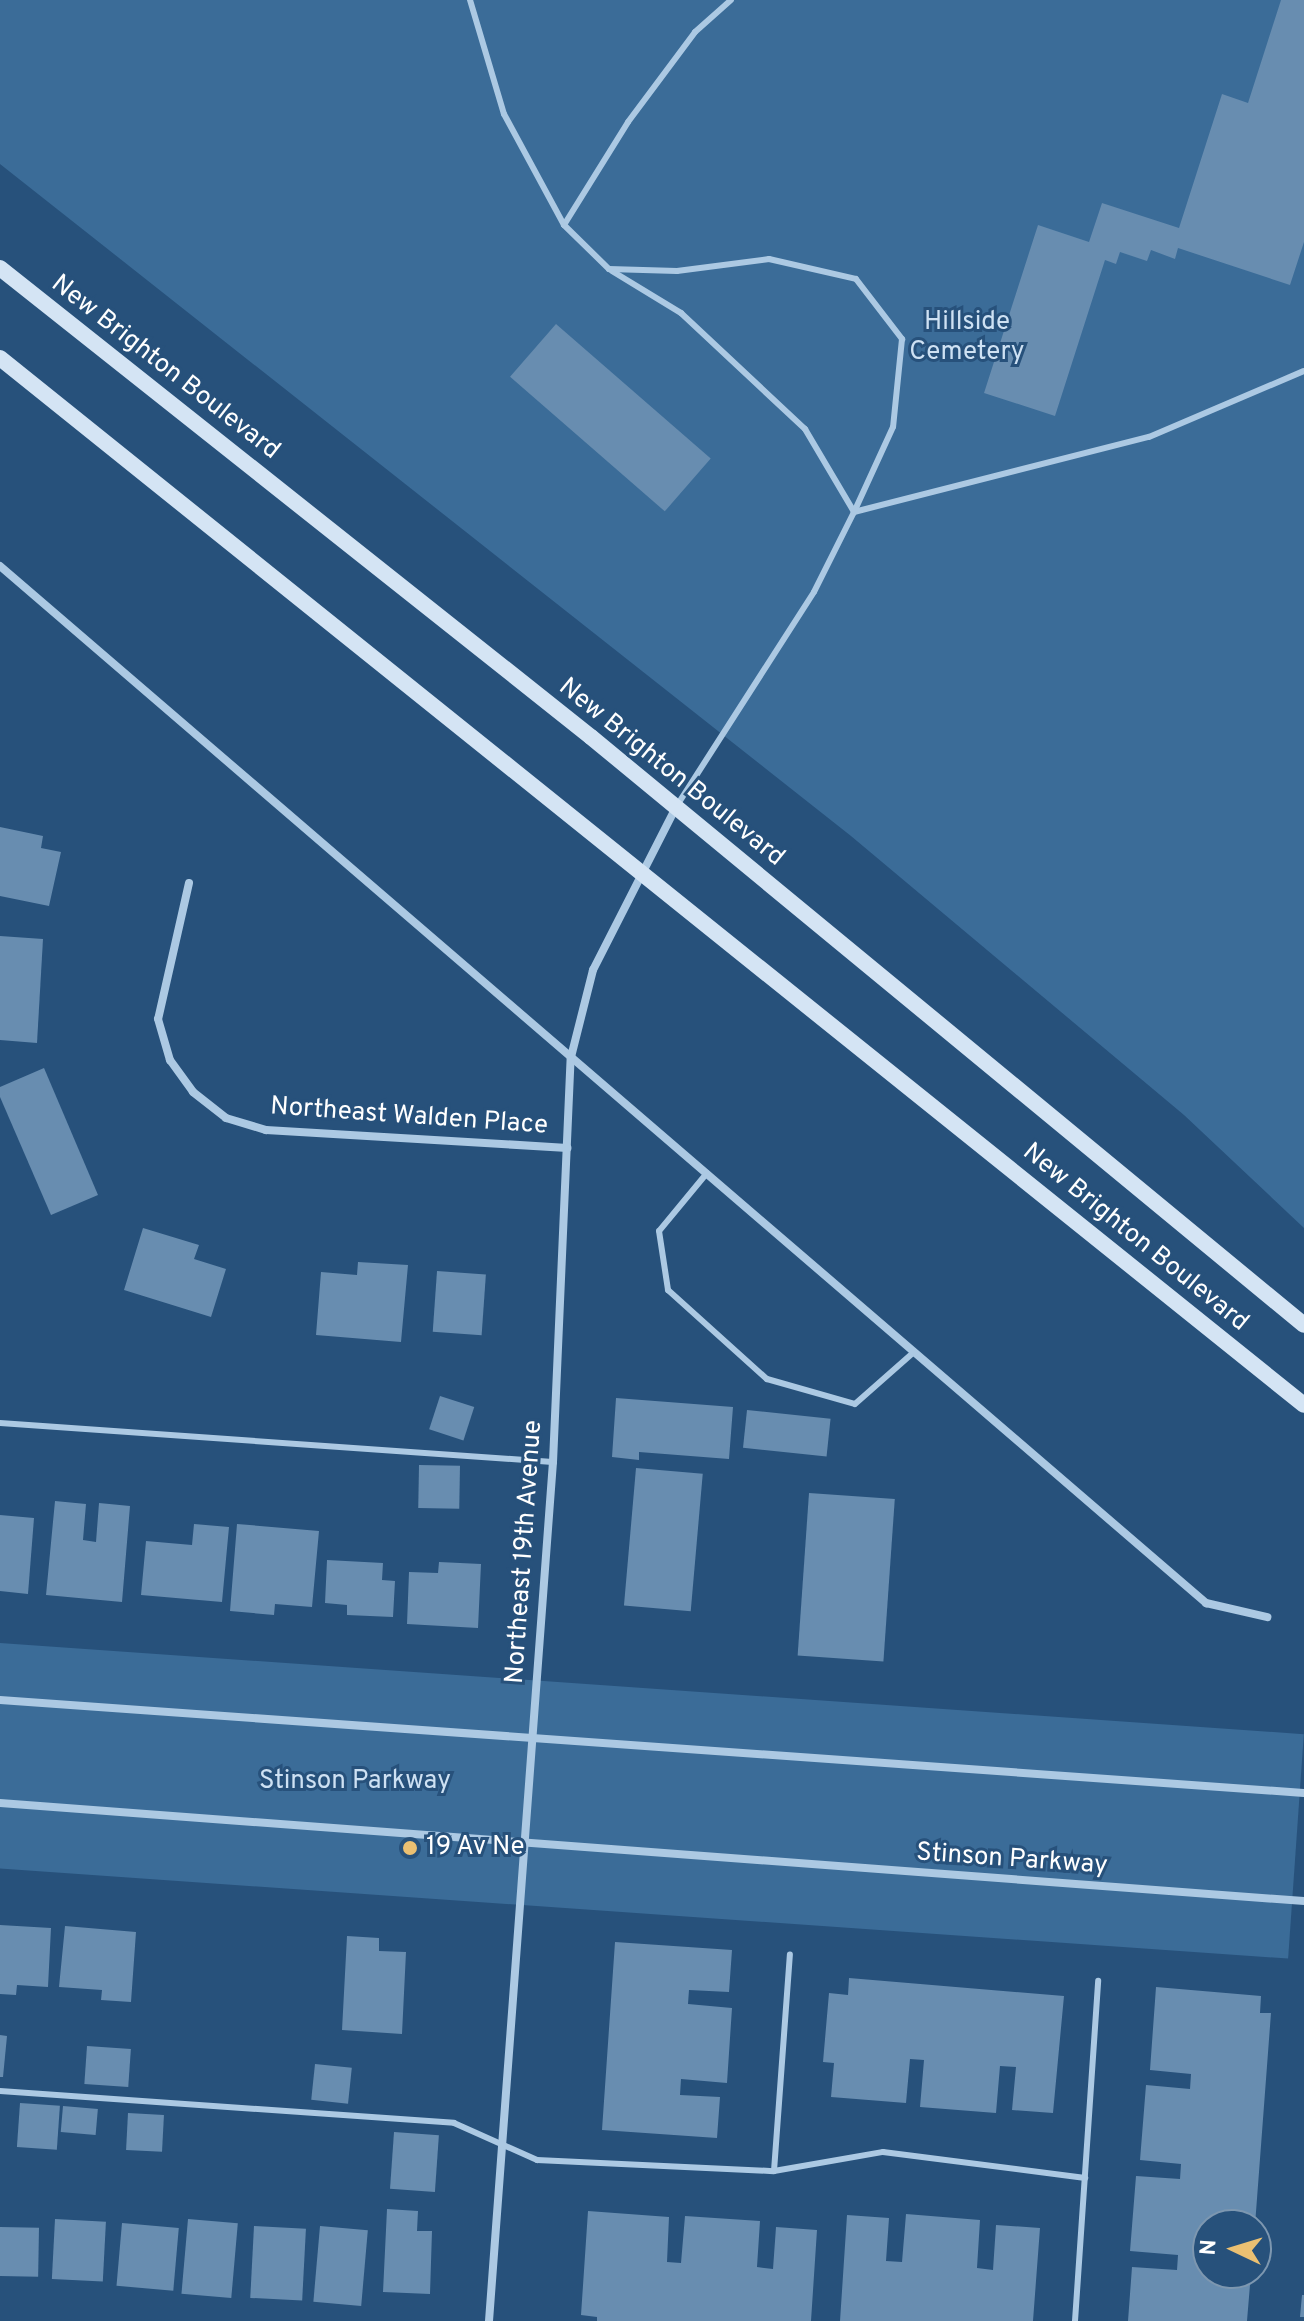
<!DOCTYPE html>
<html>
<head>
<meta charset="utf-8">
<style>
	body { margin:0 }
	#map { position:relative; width:1304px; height:2321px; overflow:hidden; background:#27517b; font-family:Overpass,sans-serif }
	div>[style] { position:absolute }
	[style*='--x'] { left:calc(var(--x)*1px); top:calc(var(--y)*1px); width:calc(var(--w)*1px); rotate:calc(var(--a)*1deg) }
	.green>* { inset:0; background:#3b6c98; transform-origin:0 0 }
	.building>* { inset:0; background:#688db0; transform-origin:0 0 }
	.lane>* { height:6px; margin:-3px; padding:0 3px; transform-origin:3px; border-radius:3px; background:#acc9e3 }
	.street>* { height:8px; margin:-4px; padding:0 4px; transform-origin:4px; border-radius:4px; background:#acc9e3 }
	.secondary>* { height:16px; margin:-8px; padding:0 8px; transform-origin:8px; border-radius:8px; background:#d4e4f4 }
	.dots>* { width:22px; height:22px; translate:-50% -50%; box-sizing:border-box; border:4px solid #27517b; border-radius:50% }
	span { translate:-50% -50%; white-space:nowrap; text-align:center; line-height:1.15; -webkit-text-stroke:6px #27517b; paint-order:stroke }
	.park-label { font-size:26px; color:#cee1f3 }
	.street-label { font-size:26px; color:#fff }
	.poi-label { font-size:26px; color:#fff }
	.left { translate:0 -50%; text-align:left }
	.north { position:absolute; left:1192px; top:2209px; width:80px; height:80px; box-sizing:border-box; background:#27517b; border:2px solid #7d97b0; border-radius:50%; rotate:274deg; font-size:22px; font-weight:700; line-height:32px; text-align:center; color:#fff }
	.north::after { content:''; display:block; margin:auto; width:28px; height:36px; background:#ebc072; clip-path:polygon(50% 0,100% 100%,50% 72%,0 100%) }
</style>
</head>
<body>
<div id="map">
	<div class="green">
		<div style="clip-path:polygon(0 0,1304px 0,1304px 1228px,1184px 1115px,851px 836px,0 164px)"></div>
		<div style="left:0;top:1643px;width:1307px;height:225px;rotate:4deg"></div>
	</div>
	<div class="building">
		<div style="clip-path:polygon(1281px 0,1304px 0,1304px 242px,1290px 285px,1178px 248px,1175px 259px,1151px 250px,1147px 261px,1120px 252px,1116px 264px,1105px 260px,1055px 416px,984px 393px,1038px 225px,1089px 242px,1102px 203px,1179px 228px,1222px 94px,1248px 103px)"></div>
		<div style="left:556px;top:324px;width:205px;height:70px;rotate:41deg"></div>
		<div style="clip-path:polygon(0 827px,43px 836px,41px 848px,61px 852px,49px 906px,0 896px)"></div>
		<div style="clip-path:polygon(0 936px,43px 939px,37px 1043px,0 1040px)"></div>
		<div style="clip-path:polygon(44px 1068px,98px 1195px,51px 1215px,0 1097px,0 1087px)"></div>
		<div style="clip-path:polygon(143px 1228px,199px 1245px,194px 1259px,226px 1269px,211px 1317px,124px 1290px)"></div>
		<div style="clip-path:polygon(358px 1262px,408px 1265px,401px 1342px,316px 1335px,321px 1272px,357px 1275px)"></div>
		<div style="left:437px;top:1271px;width:49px;height:61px;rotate:4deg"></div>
		<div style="left:440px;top:1396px;width:36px;height:35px;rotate:18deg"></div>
		<div style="clip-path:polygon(616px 1398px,733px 1407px,729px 1459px,639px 1452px,639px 1460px,612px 1457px)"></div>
		<div style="left:747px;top:1410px;width:84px;height:38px;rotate:6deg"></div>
		<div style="left:419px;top:1465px;width:41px;height:43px;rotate:1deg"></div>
		<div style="left:636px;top:1468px;width:67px;height:138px;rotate:5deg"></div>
		<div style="left:809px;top:1493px;width:86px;height:163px;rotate:4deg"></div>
		<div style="clip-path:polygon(55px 1501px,86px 1504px,83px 1540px,96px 1542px,99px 1503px,130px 1506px,122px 1602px,46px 1595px)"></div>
		<div style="clip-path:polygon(0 1515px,34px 1518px,28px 1594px,0 1591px)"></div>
		<div style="clip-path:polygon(194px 1524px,229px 1527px,222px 1602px,141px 1595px,146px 1541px,192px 1545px)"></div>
		<div style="clip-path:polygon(237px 1524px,319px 1531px,312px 1607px,275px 1604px,274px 1615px,230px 1611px)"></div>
		<div style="clip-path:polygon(327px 1560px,383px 1563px,382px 1580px,395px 1581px,393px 1617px,347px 1615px,347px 1605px,325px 1603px)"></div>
		<div style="clip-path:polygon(439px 1562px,481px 1564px,478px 1628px,407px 1624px,409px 1572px,438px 1573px)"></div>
		<div style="clip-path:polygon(0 1925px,51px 1928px,48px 1987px,17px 1985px,16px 1995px,0 1994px)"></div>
		<div style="clip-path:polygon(65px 1926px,136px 1932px,131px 2002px,101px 2000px,102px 1990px,59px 1987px)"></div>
		<div style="clip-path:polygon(347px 1936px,379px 1938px,379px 1951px,406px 1952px,402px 2034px,342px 2030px)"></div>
		<div style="clip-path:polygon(615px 1942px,732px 1950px,729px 1992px,689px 1990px,688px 2004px,732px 2008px,727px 2083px,681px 2079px,680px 2095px,720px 2097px,717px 2138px,602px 2130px)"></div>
		<div style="clip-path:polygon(849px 1978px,1064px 1996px,1053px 2113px,1012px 2110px,1016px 2067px,1000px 2066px,996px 2113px,920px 2107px,924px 2060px,910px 2059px,906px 2103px,831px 2097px,834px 2063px,823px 2062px,829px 1993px,848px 1995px)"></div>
		<div style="clip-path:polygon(1156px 1987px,1261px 1996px,1260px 2013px,1271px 2013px,1255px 2225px,1208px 2225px,1208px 2273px,1251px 2273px,1247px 2321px,1128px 2321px,1132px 2267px,1177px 2270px,1178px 2255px,1130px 2251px,1136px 2176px,1180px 2179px,1181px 2164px,1140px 2160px,1146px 2085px,1190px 2089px,1191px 2074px,1150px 2070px)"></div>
		<div style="clip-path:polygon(0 2035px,7px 2036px,3px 2077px,0 2077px)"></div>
		<div style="left:87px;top:2046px;width:44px;height:38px;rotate:4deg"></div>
		<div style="left:315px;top:2064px;width:37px;height:36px;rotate:6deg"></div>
		<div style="left:20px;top:2103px;width:40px;height:44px;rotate:4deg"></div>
		<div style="left:63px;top:2106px;width:35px;height:26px;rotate:5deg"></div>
		<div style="left:128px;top:2113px;width:36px;height:37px;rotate:3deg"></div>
		<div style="left:394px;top:2132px;width:45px;height:57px;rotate:4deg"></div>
		<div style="clip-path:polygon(387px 2209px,418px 2211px,417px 2231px,432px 2231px,430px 2294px,383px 2292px)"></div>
		<div style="clip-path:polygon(588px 2211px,669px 2217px,667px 2262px,681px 2263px,685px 2216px,760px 2221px,757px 2267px,773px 2269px,776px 2227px,817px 2230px,811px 2321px,597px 2321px,597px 2317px,581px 2315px)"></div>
		<div style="clip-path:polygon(906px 2214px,980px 2220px,977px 2268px,993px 2270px,996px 2225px,1040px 2228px,1033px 2321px,840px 2321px,847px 2215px,889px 2218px,886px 2261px,902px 2262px)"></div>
		<div style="left:55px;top:2219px;width:51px;height:60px;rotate:3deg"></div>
		<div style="left:188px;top:2219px;width:50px;height:75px;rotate:5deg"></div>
		<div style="left:122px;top:2223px;width:57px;height:63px;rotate:5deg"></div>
		<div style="left:254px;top:2226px;width:52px;height:72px;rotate:3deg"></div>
		<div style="left:320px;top:2226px;width:48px;height:76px;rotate:5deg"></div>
		<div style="left:0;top:2227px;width:39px;height:49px;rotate:1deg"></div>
		<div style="clip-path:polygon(1302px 2295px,1304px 2295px,1304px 2317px,1300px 2317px)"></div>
	</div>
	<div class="lane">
		<div style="--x:470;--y:0;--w:119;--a:73.4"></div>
		<div style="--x:504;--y:114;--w:126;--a:61.6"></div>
		<div style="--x:564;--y:225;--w:63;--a:44.4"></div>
		<div style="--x:609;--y:269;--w:68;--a:1.7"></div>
		<div style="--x:677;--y:271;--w:93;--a:-7.4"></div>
		<div style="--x:769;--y:259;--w:89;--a:12.9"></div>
		<div style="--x:856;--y:279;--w:76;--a:52.5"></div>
		<div style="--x:902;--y:339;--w:88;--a:95.8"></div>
		<div style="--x:893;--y:427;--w:94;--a:114.6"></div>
		<div style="--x:854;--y:512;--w:89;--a:116.6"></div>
		<div style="--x:814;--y:592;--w:252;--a:122.7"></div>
		<div style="--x:564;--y:225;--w:121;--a:-58.1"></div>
		<div style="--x:628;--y:122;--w:112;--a:-53.3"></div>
		<div style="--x:695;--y:32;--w:48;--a:-41.6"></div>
		<div style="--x:612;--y:271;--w:81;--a:31.3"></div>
		<div style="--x:681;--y:313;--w:170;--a:43.1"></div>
		<div style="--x:805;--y:429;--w:96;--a:59.4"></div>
		<div style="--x:854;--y:512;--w:304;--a:-14.3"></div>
		<div style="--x:1149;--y:437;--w:168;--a:-23.1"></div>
		<div style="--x:707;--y:1173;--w:75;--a:129.6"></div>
		<div style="--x:659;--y:1231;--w:60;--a:81.3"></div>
		<div style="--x:668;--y:1290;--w:133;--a:42"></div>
		<div style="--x:767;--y:1379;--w:91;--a:15.9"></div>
		<div style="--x:855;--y:1404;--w:79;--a:-41.4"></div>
		<div style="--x:0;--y:1423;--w:554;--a:4.03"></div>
		<div style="--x:0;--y:2091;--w:455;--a:4"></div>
		<div style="--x:454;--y:2123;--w:91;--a:24"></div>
		<div style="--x:537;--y:2160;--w:237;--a:2.7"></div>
		<div style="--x:774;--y:2171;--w:111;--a:-9.9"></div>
		<div style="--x:883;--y:2152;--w:204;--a:7.3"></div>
		<div style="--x:774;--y:2171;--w:217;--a:-85.8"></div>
		<div style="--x:1075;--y:2321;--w:341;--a:-86.1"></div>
	</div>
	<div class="street">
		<div style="--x:0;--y:566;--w:1591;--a:40.69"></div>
		<div style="--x:1206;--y:1603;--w:63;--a:12.9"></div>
		<div style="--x:189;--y:883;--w:139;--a:102.8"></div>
		<div style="--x:158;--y:1019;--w:43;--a:73.7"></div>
		<div style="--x:170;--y:1060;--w:39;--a:54"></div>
		<div style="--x:193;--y:1092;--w:42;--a:38.2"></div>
		<div style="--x:226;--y:1118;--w:42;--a:16.7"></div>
		<div style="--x:266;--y:1130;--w:302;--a:3.4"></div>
		<div style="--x:0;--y:1700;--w:1307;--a:4.08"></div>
		<div style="--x:0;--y:1803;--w:1308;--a:4.3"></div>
		<div style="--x:489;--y:2321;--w:861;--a:-85.74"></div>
		<div style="--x:553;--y:1462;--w:405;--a:-87.5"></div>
		<div style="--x:571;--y:1057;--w:90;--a:-75.8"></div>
		<div style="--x:593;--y:970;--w:183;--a:-63"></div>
	</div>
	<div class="secondary">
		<div style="--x:0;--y:268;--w:754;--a:38.43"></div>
		<div style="--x:591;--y:737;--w:924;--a:39.51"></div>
		<div style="--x:0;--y:358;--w:1672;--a:38.76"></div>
	</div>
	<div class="dots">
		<div style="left:410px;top:1848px;background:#ebc072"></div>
	</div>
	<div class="park-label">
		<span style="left:967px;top:338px">Hillside<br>Cemetery</span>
		<span style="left:355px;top:1782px">Stinson Parkway</span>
	</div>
	<div class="street-label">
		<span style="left:165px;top:368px;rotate:38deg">New Brighton Boulevard</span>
		<span style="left:671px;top:773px;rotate:39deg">New Brighton Boulevard</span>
		<span style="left:409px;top:1117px;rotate:4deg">Northeast Walden Place</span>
		<span style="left:1135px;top:1238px;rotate:39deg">New Brighton Boulevard</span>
		<span style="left:525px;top:1552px;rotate:-86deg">Northeast 19th Avenue</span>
		<span style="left:1012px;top:1860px;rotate:4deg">Stinson Parkway</span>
	</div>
	<div class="poi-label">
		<span class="left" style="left:426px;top:1848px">19 Av Ne</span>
	</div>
	<div class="north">N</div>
</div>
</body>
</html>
